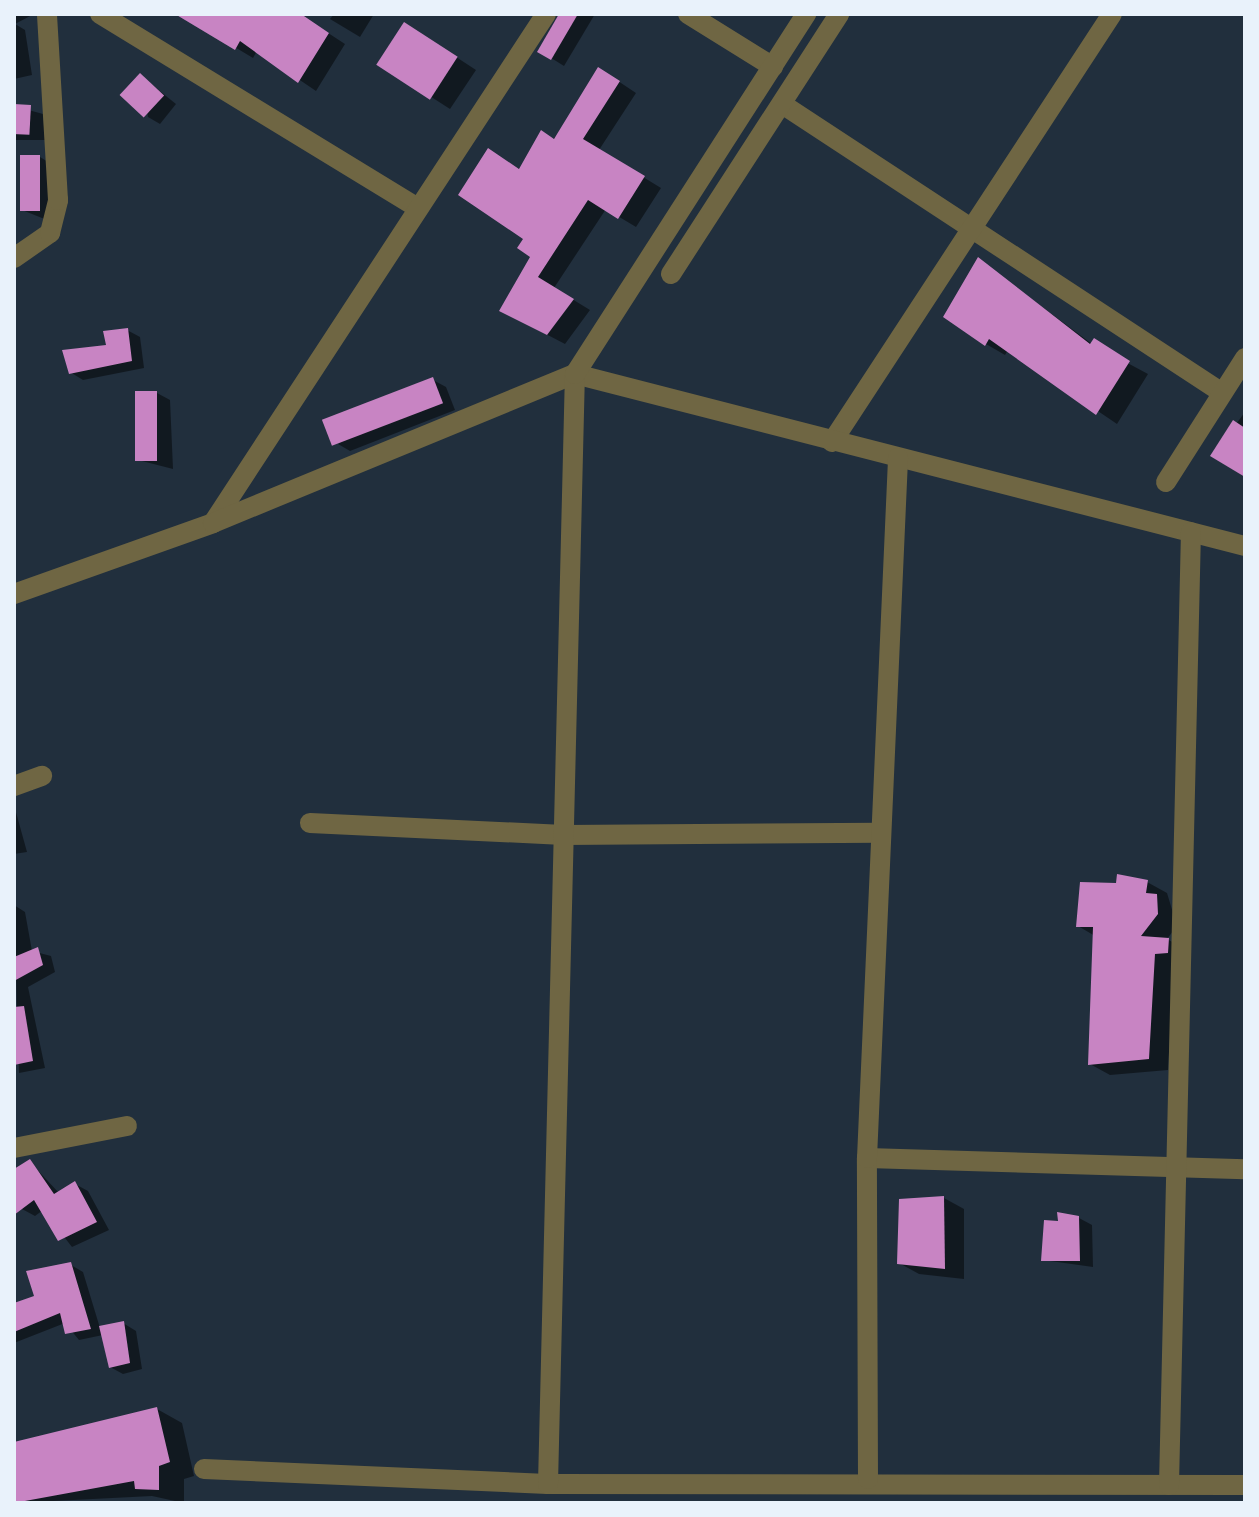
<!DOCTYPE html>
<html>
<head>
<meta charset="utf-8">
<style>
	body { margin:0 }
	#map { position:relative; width:1259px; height:1517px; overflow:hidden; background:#212f3d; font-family:"DM Sans",sans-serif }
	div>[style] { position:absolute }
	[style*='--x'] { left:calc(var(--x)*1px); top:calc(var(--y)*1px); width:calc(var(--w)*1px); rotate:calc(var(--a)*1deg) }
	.shadow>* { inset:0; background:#0007 }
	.building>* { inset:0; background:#c884c3; transform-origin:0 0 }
	.street>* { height:20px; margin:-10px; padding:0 10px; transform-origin:10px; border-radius:10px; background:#6f6643 }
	span { translate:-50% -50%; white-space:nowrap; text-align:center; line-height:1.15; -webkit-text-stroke:8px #10161d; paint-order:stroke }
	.frame { position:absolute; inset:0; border:16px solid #e9f2fb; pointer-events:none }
</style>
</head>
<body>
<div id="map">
	<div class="shadow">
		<div style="clip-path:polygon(14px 14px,34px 14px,15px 24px,25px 30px,32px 75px,14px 79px)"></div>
		<div style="clip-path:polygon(198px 14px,299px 14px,345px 44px,316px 91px,257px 51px,253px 58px,193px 22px)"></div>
		<div style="clip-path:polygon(334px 14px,374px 14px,360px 37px,330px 19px)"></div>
		<div style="clip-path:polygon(562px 14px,595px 14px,564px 66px,540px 51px)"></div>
		<div style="clip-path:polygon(424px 36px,476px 70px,450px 109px,380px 64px)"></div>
		<div style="clip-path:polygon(141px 76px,176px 104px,160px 124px,148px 117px)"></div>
		<div style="clip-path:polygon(615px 79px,636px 93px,599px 150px,661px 188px,636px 227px,606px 209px,554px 288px,590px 310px,565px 344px,519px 320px,533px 256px,489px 150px,521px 170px)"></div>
		<div style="clip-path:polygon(14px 106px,43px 114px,45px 140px,14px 140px)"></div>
		<div style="clip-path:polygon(40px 157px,53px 165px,52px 222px,22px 210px)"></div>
		<div style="clip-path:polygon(979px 260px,1092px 344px,1148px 374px,1117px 424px,1008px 350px,1005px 355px,986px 344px)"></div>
		<div style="clip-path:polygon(127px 330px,140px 337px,144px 368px,83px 380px,70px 372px)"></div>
		<div style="clip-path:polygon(433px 380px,446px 387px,455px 410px,350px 451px,338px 444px)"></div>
		<div style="clip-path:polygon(157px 393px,170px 400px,173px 469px,138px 460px)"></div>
		<div style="clip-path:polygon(1245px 412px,1245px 475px,1213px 455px)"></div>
		<div style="clip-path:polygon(14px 805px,27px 852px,14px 854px)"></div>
		<div style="clip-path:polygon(1147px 882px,1167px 893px,1177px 926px,1167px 939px,1188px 951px,1174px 965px,1168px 1070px,1110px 1075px,1090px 1064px,1095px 936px,1078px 926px,1117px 885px)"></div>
		<div style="clip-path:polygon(14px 905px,25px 912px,32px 951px,51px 956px,55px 972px,28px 987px,45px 1068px,19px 1073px)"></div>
		<div style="clip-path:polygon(30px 1162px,59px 1193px,75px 1184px,88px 1191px,109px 1230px,72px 1247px,43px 1210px,35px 1216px,22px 1209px,14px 1171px)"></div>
		<div style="clip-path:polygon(944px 1198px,964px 1209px,964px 1279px,919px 1274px,899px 1263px)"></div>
		<div style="clip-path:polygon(1079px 1218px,1092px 1225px,1093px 1267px,1043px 1260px,1060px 1223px)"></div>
		<div style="clip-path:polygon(71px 1265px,83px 1272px,100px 1328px,123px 1323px,136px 1331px,142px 1369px,123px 1374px,110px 1367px,103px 1335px,79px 1340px,65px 1323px,14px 1343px,14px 1305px,36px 1298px)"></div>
		<div style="clip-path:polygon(157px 1409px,182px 1423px,194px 1476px,184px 1479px,184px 1503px,152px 1496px,14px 1503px,14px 1445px)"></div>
	</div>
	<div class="building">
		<div style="clip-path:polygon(175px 14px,301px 14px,329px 33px,298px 83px,240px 41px,235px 50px)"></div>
		<div style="clip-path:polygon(559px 14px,578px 14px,551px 60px,537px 52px)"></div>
		<div style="left:404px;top:22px;width:64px;height:51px;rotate:33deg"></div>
		<div style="clip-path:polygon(598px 67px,620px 81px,583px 139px,645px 176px,618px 219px,588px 200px,538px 277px,574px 299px,547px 335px,499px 311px,530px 257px,517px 248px,523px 239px,458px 195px,488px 148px,519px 169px,541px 130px,554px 139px)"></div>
		<div style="left:140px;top:73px;width:33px;height:30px;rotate:43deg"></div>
		<div style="left:14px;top:104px;width:17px;height:30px;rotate:3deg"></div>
		<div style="left:20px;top:155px;width:20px;height:56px"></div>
		<div style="clip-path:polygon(978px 257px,1090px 344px,1094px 338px,1130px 361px,1096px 415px,989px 339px,985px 346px,943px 317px)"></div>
		<div style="clip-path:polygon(128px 328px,132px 361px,69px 374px,62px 350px,106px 345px,103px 331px)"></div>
		<div style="left:433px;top:377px;width:28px;height:119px;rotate:69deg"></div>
		<div style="left:135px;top:391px;width:22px;height:70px"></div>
		<div style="clip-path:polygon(1233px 420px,1245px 428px,1245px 477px,1210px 456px)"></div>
		<div style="clip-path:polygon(1117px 874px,1148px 880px,1146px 893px,1157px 894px,1158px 914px,1141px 936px,1169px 938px,1168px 953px,1155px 954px,1149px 1059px,1088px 1065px,1093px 927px,1076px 927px,1080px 882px,1116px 883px)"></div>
		<div style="clip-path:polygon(38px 947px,43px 965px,14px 981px,14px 957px)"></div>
		<div style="clip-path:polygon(24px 1006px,33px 1061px,14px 1065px,14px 1007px)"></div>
		<div style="clip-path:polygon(30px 1159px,54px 1194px,75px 1181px,97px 1222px,58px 1241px,34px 1200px,14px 1215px,14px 1169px)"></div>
		<div style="clip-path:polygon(944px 1196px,945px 1269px,897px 1264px,899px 1199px)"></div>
		<div style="clip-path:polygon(1057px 1212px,1079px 1216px,1080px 1261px,1041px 1261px,1044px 1220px,1058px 1221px)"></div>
		<div style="clip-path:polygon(71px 1262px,91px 1329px,65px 1334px,60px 1313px,14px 1332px,14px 1303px,34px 1296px,26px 1271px)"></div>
		<div style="clip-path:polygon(124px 1321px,130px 1363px,109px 1368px,99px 1326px)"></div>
		<div style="clip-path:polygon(157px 1407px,170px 1462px,159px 1466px,159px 1490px,135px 1489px,134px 1481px,14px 1503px,14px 1442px)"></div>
	</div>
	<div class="street">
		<div style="--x:100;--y:14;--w:370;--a:31.4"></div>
		<div style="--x:688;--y:14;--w:100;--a:31.9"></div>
		<div style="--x:782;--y:104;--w:525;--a:33.27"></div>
		<div style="--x:14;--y:258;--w:44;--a:-34.8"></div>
		<div style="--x:50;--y:233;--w:34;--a:-76"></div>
		<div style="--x:58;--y:200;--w:186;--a:-93.4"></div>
		<div style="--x:671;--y:274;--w:310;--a:-57.1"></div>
		<div style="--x:832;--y:442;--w:511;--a:-56.81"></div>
		<div style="--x:1166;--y:482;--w:147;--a:-57.5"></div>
		<div style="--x:213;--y:523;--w:608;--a:-56.81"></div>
		<div style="--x:14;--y:594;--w:211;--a:-19.6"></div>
		<div style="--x:213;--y:523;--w:391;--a:-22.4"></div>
		<div style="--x:575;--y:374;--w:692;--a:14.4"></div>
		<div style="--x:14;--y:786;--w:30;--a:-20"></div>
		<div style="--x:310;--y:823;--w:254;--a:2.7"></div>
		<div style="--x:564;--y:835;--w:315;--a:-0.4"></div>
		<div style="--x:14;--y:1148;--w:115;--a:-11"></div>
		<div style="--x:867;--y:1158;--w:378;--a:1.7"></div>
		<div style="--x:204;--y:1469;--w:344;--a:2.5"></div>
		<div style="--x:548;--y:1484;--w:697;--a:0.08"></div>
		<div style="--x:868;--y:1479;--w:321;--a:-90.2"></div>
		<div style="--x:867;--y:1158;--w:701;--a:-87.46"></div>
		<div style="--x:548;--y:1484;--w:1110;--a:-88.61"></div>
		<div style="--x:575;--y:374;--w:428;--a:-57.3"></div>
		<div style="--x:1169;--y:1485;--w:953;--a:-88.68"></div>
	</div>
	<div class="frame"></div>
</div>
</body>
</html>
